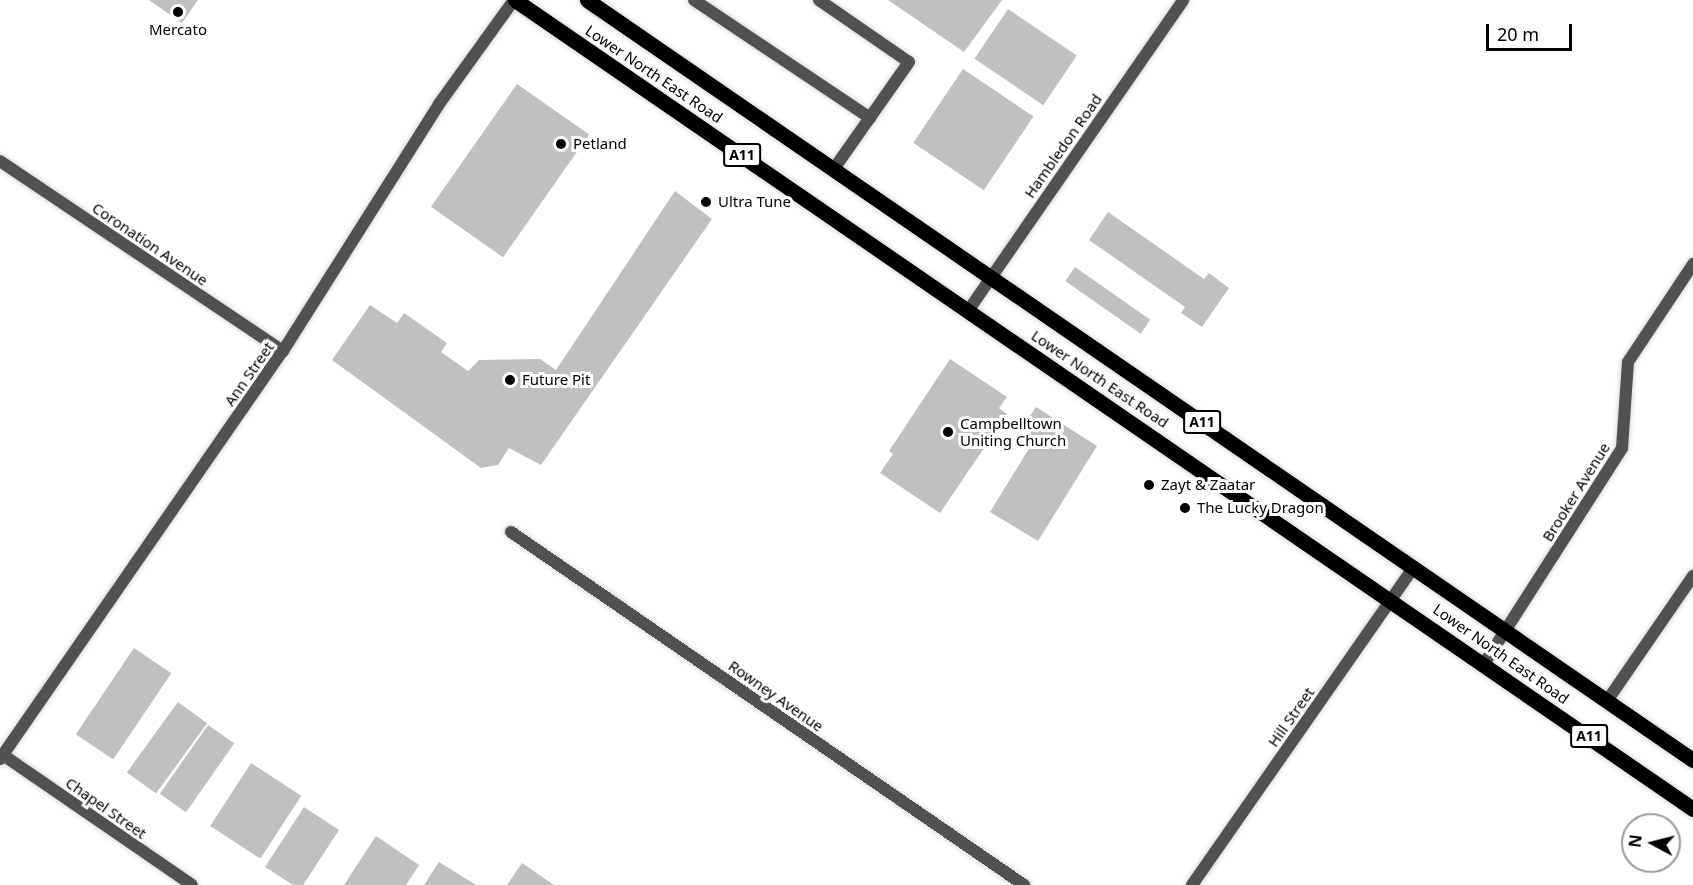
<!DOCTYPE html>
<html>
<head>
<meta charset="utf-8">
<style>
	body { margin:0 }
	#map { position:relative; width:1693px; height:885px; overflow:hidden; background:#fff; font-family:"Noto Sans",sans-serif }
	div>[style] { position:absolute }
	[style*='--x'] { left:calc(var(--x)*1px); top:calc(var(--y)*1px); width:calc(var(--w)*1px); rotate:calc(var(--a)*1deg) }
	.building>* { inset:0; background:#c0c0c0; transform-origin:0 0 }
	.roads { filter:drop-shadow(0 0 2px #dbdbdb) drop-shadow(0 0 2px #dbdbdb) }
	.service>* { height:12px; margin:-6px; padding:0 6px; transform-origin:6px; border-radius:6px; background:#515151 }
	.minor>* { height:12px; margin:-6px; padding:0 6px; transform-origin:6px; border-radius:6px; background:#515151 }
	.primary>* { height:15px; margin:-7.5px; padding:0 7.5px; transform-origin:7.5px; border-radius:7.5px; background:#000 }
	.dots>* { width:16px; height:16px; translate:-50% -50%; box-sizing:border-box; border:3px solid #fff; border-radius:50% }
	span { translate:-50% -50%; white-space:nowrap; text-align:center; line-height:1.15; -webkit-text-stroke:6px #fff; paint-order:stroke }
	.shield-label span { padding:2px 4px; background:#fff; border:2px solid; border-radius:4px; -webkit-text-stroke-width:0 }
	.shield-label { font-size:14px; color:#000; font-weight:700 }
	.poi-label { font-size:15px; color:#000 }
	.left { translate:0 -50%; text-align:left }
	.street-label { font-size:15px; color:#000 }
	.north { position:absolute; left:1621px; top:813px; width:60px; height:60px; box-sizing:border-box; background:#fff; border:2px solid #999; border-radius:50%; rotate:277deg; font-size:16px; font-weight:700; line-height:24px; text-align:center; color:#000 }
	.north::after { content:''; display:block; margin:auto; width:21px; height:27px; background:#000; clip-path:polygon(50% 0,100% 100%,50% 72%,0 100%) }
	.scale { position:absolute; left:1486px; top:24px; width:86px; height:27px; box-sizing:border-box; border:3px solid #000; border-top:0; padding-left:8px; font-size:18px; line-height:21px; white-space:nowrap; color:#000; -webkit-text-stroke:4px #fff; paint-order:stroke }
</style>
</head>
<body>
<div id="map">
	<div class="building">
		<div style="clip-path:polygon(149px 0,198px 0,182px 23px)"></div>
		<div style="clip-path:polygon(888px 0,1002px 0,964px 52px)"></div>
		<div style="left:1008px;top:9px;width:83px;height:60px;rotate:34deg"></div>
		<div style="left:963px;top:69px;width:85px;height:89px;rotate:34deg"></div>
		<div style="left:517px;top:84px;width:88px;height:150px;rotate:35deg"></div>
		<div style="clip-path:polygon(675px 191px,712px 219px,541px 465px,509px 448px,498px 465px,481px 468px,332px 360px,370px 305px,397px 323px,404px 313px,447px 343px,441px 352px,468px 371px,479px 360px,540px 359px,556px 370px)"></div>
		<div style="clip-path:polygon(1108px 212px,1204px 279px,1209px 273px,1229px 288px,1202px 327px,1181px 313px,1185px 307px,1089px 240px)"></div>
		<div style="left:1075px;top:267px;width:92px;height:17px;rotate:35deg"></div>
		<div style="clip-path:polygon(950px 359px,1007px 397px,999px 408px,1007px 414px,940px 513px,880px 473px,893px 454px,889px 451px)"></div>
		<div style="clip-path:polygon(1036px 407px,1097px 446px,1038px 541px,990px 512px,1035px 439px,1021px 430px)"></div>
		<div style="left:134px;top:648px;width:45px;height:104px;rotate:34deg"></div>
		<div style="left:178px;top:702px;width:36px;height:87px;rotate:36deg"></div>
		<div style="left:208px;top:725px;width:32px;height:84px;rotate:35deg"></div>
		<div style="left:251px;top:763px;width:60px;height:75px;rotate:33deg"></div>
		<div style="clip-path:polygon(304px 807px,339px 830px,303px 885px,293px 885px,265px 867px)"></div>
		<div style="clip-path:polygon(376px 836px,419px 865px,406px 885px,344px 885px)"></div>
		<div style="clip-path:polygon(439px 862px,476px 885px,424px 885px)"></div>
		<div style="clip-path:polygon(522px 863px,554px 885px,507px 885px)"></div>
	</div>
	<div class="roads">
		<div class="service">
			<div style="--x:694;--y:0;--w:212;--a:33.8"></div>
			<div style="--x:819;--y:0;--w:109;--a:34.6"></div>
			<div style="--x:909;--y:62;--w:132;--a:125.1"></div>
			<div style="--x:1607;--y:701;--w:152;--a:-55.5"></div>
		</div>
		<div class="minor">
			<div style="--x:0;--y:161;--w:341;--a:33.9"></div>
			<div style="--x:968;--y:311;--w:378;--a:-55.3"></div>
			<div style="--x:511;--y:532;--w:623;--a:34.53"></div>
			<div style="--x:1484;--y:664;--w:256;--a:-57.4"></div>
			<div style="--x:1622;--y:448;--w:86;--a:-86"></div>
			<div style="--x:1628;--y:362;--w:118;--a:-56.4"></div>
			<div style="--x:3;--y:755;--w:229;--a:34.5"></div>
			<div style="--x:0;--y:759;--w:497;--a:-55.3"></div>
			<div style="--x:283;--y:351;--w:292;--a:-57.7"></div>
			<div style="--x:439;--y:104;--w:128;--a:-54.2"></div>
			<div style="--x:1192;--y:885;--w:388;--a:-55.1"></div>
		</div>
		<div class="primary">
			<div style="--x:515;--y:0;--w:1429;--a:34.48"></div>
			<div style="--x:587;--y:0;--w:1342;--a:34.5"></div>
		</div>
	</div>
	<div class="dots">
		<div style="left:178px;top:12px;background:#000"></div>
		<div style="left:561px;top:144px;background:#000"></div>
		<div style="left:706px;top:202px;background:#000"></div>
		<div style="left:510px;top:380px;background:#000"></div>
		<div style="left:948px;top:432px;background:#000"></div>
		<div style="left:1149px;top:485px;background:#000"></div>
		<div style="left:1185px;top:508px;background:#000"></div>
	</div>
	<div class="shield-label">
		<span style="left:742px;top:155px">A11</span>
		<span style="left:1202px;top:422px">A11</span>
		<span style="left:1589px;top:736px">A11</span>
	</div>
	<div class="poi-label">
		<span style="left:178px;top:30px">Mercato</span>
		<span class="left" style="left:573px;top:144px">Petland</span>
		<span class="left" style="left:718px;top:202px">Ultra Tune</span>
		<span class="left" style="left:522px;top:380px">Future Pit</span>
		<span class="left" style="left:960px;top:432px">Campbelltown<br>Uniting Church</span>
		<span class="left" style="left:1161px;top:485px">Zayt &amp; Zaatar</span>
		<span class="left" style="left:1197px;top:508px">The Lucky Dragon</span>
	</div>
	<div class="street-label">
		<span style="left:654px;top:74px;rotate:34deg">Lower North East Road</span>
		<span style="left:1063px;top:146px;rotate:-55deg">Hambledon Road</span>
		<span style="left:150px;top:244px;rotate:34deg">Coronation Avenue</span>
		<span style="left:249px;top:374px;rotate:-55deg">Ann Street</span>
		<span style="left:1100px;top:379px;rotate:34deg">Lower North East Road</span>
		<span style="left:1576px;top:492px;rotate:-58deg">Brooker Avenue</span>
		<span style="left:1501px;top:654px;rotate:35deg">Lower North East Road</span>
		<span style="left:776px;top:696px;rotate:35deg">Rowney Avenue</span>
		<span style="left:1291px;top:717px;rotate:-55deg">Hill Street</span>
		<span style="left:106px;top:808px;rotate:35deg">Chapel Street</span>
	</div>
	<div class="north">N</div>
	<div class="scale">20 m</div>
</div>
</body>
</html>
